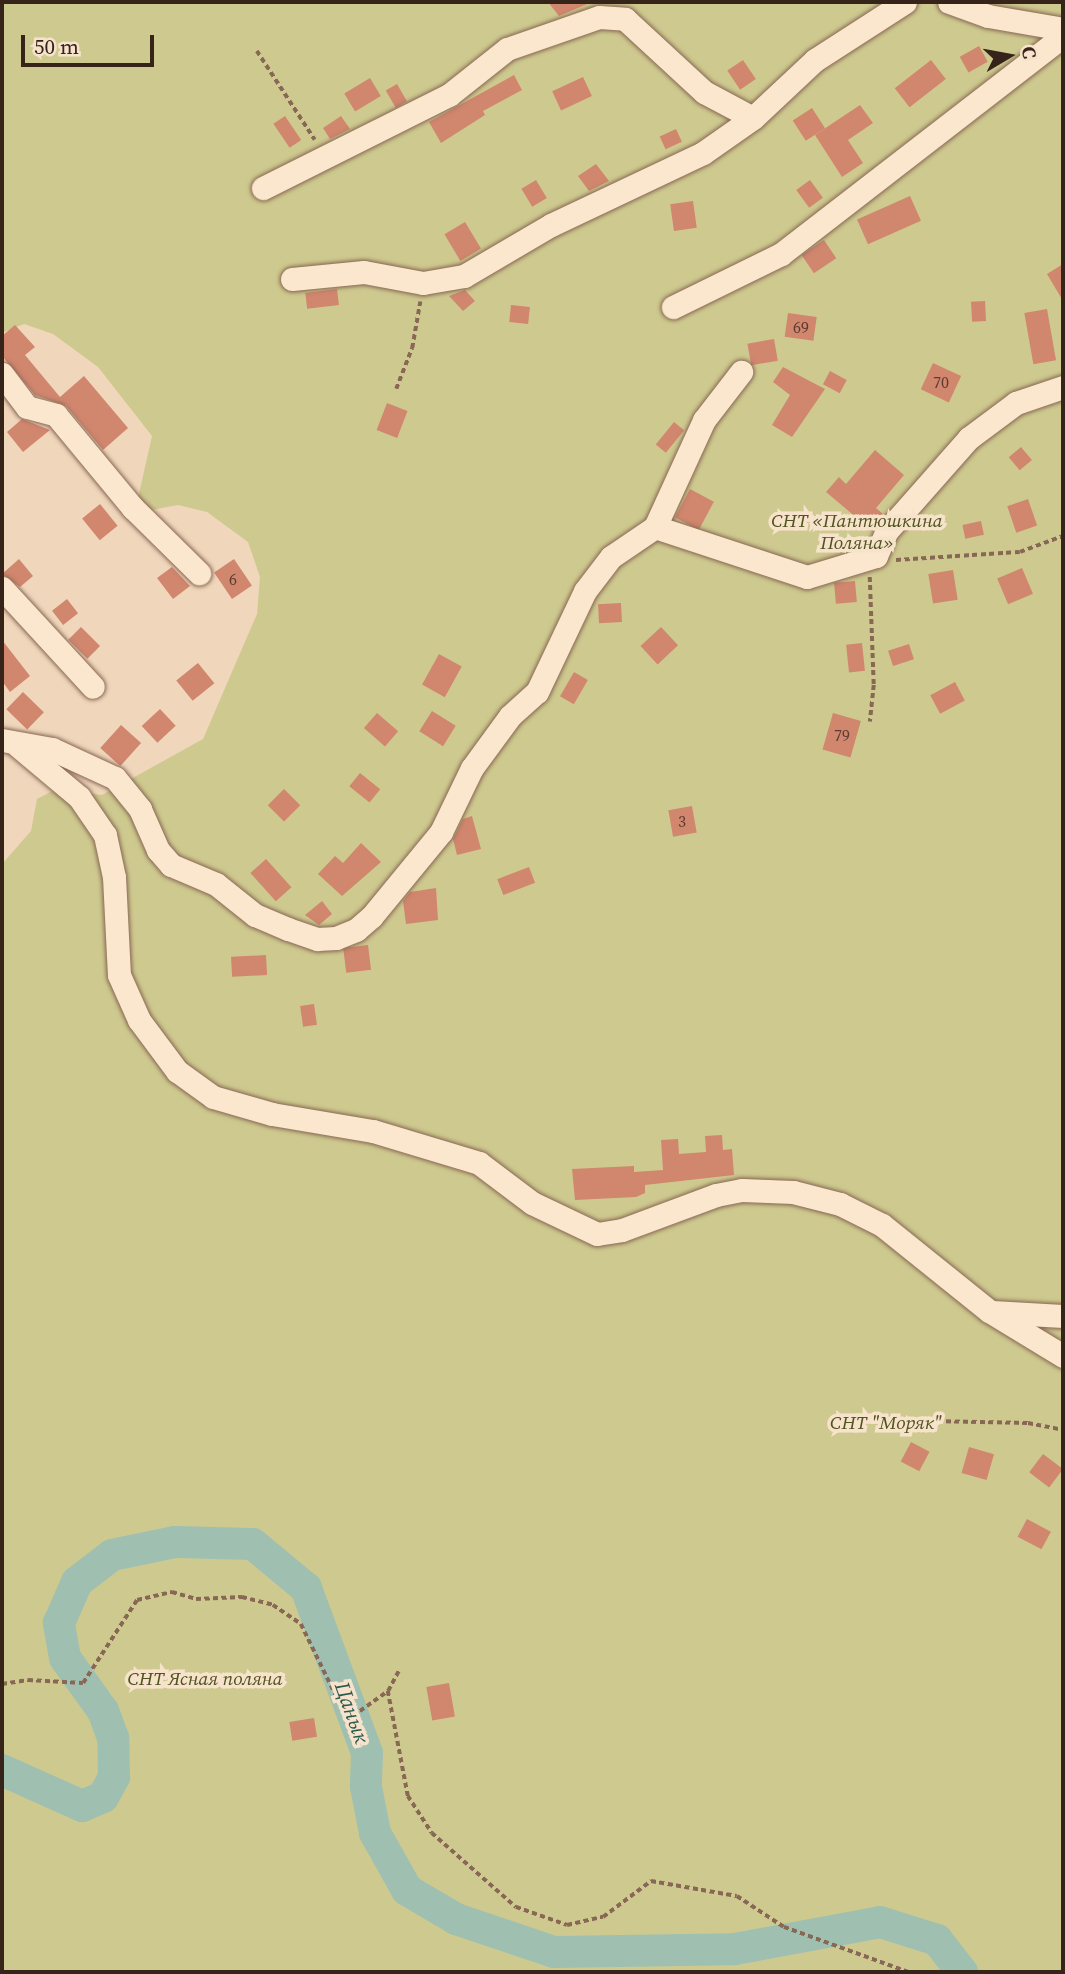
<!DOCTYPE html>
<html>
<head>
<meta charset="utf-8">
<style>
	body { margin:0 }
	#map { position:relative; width:1065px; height:1974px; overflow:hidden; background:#f0d7bb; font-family:"Source Serif 4",serif }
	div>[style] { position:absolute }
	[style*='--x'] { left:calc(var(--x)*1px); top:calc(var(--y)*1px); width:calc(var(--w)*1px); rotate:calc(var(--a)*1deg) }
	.green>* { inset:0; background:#ceca8f }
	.river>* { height:32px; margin:-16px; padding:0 16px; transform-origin:16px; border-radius:16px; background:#9fc0b1 }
	.building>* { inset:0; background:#d1866e; transform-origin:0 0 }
	.path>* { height:3.5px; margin-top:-1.75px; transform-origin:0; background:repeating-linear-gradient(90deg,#886754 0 5px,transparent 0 8.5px) }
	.roads { filter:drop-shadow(0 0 2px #886754) drop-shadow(0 0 2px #886754) }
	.minor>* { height:23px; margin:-11.5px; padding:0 11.5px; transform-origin:11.5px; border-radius:11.5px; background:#fbe6ce }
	span { translate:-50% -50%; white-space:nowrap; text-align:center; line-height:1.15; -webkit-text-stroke:7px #f7e3cb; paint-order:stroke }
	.number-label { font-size:16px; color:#5d3c2f }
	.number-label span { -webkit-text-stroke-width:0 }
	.park-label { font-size:19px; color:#4f531f; font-style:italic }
	.water-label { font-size:21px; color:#28574c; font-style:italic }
	.frame { position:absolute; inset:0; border:4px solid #36231a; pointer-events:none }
	.north { position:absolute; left:974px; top:21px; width:70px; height:70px; -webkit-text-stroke:5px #f7e3cb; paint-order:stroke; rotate:80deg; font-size:19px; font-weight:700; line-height:28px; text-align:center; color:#36231a }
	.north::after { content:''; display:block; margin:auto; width:24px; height:32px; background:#36231a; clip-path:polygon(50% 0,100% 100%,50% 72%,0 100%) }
	.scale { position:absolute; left:21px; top:35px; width:133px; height:32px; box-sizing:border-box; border:4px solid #36231a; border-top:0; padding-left:9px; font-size:21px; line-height:24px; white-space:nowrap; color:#36231a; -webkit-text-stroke:5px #f7e3cb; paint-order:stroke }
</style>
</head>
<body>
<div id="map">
	<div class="green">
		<div style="clip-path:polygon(2px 2px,1063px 2px,1063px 1972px,2px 1972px,2px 864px,31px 831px,37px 799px,56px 789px,102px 795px,203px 739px,257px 614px,260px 577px,248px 542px,207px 512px,178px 505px,146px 511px,138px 498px,152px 436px,98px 367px,53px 334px,24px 324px,2px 333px)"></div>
	</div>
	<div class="river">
		<div style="--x:2;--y:1770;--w:88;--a:24.2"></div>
		<div style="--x:82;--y:1806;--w:23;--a:-23"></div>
		<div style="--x:103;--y:1797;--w:23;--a:-61"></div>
		<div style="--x:114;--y:1777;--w:39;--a:-91"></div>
		<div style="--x:113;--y:1738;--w:29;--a:-110"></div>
		<div style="--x:103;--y:1711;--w:65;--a:-125.6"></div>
		<div style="--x:65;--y:1658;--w:36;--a:-100"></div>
		<div style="--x:59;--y:1623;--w:45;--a:-66.3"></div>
		<div style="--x:77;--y:1582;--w:44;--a:-37.6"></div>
		<div style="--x:112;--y:1555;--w:64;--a:-11.7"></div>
		<div style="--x:175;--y:1542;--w:78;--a:1.5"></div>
		<div style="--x:253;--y:1544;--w:69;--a:39.7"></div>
		<div style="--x:306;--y:1588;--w:176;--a:69.7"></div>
		<div style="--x:367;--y:1753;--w:34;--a:92"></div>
		<div style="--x:366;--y:1787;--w:47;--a:78.9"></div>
		<div style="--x:375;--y:1833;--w:65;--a:60.7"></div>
		<div style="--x:407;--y:1890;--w:57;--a:30.6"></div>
		<div style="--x:456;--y:1919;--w:103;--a:18.6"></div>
		<div style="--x:554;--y:1952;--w:181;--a:-0.9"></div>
		<div style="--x:735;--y:1949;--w:147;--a:-10.5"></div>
		<div style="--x:880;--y:1922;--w:60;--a:17.5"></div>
		<div style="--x:937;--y:1940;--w:41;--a:52"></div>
	</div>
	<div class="building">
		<div style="clip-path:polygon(548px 2px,592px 2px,559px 16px)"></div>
		<div style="left:979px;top:46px;width:18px;height:22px;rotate:61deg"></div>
		<div style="left:743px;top:60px;width:23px;height:19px;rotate:56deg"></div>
		<div style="left:931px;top:60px;width:24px;height:46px;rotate:52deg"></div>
		<div style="clip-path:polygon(514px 75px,522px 90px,483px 111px,485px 115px,441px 143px,429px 122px)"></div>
		<div style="left:583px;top:77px;width:21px;height:34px;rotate:65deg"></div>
		<div style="left:370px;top:78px;width:21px;height:30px;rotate:59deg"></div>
		<div style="left:397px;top:84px;width:20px;height:13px;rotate:60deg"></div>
		<div style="clip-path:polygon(860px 105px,873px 123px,848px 140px,863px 163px,842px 177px,815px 135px)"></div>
		<div style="left:812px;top:108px;width:24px;height:23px;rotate:57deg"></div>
		<div style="left:285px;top:116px;width:29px;height:14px;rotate:56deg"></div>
		<div style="clip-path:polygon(341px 116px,350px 129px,330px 139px,323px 128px)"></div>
		<div style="left:676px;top:129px;width:14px;height:18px;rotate:65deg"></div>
		<div style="clip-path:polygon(596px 164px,609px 181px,589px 191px,578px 176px)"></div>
		<div style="left:536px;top:180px;width:21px;height:17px;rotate:59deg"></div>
		<div style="left:810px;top:180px;width:22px;height:17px;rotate:54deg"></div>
		<div style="left:910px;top:196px;width:27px;height:58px;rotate:66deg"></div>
		<div style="left:693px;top:201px;width:27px;height:23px;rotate:82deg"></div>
		<div style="left:465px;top:222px;width:31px;height:24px;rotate:59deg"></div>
		<div style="left:824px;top:240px;width:22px;height:27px;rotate:56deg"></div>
		<div style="clip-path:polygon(1063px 264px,1063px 301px,1047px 274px)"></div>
		<div style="left:337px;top:289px;width:16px;height:32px;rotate:83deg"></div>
		<div style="clip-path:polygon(465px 290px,475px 301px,463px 311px,449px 296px)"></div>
		<div style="left:985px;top:301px;width:20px;height:14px;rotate:87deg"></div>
		<div style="left:511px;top:305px;width:19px;height:17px;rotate:6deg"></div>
		<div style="left:1047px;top:309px;width:52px;height:23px;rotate:80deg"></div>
		<div style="left:788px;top:313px;width:29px;height:24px;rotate:8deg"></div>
		<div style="clip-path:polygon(15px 325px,35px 347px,25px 355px,60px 397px,84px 376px,128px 428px,103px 450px,66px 406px,35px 395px,2px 356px,2px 336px)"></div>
		<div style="left:774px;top:339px;width:22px;height:27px;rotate:80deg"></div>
		<div style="left:933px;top:363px;width:31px;height:29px;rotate:25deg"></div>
		<div style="clip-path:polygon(783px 367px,825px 389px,792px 437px,772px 425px,790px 395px,773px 382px)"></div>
		<div style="left:830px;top:371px;width:19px;height:15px;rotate:28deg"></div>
		<div style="left:387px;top:403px;width:22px;height:29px;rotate:21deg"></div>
		<div style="clip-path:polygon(22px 419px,50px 430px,23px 452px,7px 432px)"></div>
		<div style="left:674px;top:422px;width:13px;height:29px;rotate:39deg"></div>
		<div style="left:1021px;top:447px;width:17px;height:16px;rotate:50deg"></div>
		<div style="clip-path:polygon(875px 450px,904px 475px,876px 508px,883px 514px,870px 529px,826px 492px,839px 477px,846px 484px)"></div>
		<div style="left:690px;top:489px;width:27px;height:32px;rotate:28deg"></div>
		<div style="left:1028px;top:499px;width:28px;height:22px;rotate:71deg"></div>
		<div style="left:100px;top:504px;width:28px;height:23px;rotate:51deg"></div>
		<div style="left:981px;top:521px;width:14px;height:19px;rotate:78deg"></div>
		<div style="clip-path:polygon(19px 559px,33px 576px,20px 587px,2px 574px)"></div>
		<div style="left:234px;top:559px;width:32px;height:24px;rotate:56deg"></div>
		<div style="clip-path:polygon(172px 567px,190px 586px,173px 599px,157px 578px)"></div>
		<div style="left:1022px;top:568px;width:28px;height:27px;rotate:67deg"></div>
		<div style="left:953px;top:570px;width:30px;height:25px;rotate:81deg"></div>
		<div style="left:855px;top:581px;width:21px;height:21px;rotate:85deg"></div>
		<div style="left:67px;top:599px;width:18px;height:19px;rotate:52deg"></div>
		<div style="left:621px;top:603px;width:19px;height:23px;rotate:87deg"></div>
		<div style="left:81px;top:627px;width:27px;height:18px;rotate:45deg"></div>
		<div style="left:661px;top:627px;width:25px;height:28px;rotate:47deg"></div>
		<div style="clip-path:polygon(2px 640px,30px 676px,10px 692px,2px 681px)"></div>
		<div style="left:862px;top:643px;width:28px;height:16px;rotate:84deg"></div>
		<div style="left:909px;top:644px;width:16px;height:22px;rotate:72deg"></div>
		<div style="left:439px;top:654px;width:26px;height:35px;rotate:29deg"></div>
		<div style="left:198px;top:663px;width:26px;height:28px;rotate:51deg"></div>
		<div style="left:574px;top:672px;width:16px;height:28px;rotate:30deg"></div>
		<div style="left:955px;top:682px;width:21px;height:28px;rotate:62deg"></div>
		<div style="left:23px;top:692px;width:29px;height:24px;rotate:44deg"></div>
		<div style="left:160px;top:709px;width:23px;height:25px;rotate:47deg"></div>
		<div style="left:432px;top:711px;width:28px;height:24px;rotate:32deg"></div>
		<div style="left:377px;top:713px;width:28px;height:20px;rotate:41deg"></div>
		<div style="left:833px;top:713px;width:29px;height:38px;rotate:16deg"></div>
		<div style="left:121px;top:725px;width:27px;height:31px;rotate:42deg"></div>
		<div style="left:360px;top:773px;width:26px;height:17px;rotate:39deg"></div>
		<div style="left:284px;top:789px;width:23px;height:23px;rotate:45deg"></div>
		<div style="left:692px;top:806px;width:27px;height:24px;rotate:80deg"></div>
		<div style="clip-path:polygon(472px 816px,481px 849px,457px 855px,453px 839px,463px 819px)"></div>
		<div style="clip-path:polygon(361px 843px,381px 862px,342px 896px,318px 874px,335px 856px,343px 863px)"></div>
		<div style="left:266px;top:859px;width:38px;height:21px;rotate:48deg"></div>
		<div style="left:529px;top:867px;width:17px;height:34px;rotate:69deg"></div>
		<div style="clip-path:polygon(436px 888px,438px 920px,406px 924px,403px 901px,410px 892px)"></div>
		<div style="clip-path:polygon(322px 901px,332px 914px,319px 925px,305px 915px)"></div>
		<div style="left:368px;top:945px;width:25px;height:25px;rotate:83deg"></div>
		<div style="left:266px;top:955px;width:20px;height:35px;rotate:87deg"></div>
		<div style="left:314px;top:1004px;width:21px;height:14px;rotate:82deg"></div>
		<div style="clip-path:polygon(722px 1135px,723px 1150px,732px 1149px,734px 1175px,645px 1185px,645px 1193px,636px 1197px,575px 1200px,572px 1169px,634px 1166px,634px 1172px,663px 1170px,661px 1140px,678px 1139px,679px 1154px,706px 1152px,705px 1136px)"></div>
		<div style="left:911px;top:1442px;width:21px;height:22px;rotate:28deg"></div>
		<div style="left:969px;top:1447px;width:26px;height:27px;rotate:16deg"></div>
		<div style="left:1043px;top:1454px;width:25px;height:23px;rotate:37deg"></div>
		<div style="left:1027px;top:1519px;width:27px;height:20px;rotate:28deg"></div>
		<div style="left:449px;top:1683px;width:34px;height:23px;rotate:80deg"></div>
		<div style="left:314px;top:1718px;width:19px;height:25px;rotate:81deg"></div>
	</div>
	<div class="path">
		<div style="--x:257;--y:51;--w:106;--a:56.9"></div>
		<div style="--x:396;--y:389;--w:44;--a:-68.7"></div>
		<div style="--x:412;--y:348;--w:47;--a:-80.1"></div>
		<div style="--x:896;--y:560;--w:124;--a:-3.7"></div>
		<div style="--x:1020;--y:552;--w:46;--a:-20.4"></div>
		<div style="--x:870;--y:577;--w:108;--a:87.9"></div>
		<div style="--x:874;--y:685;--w:37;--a:96"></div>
		<div style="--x:929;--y:1421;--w:99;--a:1.2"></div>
		<div style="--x:1028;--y:1423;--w:36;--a:11"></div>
		<div style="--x:2;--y:1684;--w:26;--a:-9"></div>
		<div style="--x:28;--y:1680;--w:55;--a:3.1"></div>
		<div style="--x:83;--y:1683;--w:99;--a:-57"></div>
		<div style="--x:137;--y:1600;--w:36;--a:-13"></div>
		<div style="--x:172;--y:1592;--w:25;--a:16"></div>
		<div style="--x:196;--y:1599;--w:46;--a:-2.5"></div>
		<div style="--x:242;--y:1597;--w:32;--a:14"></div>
		<div style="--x:273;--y:1605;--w:34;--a:34"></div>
		<div style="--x:301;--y:1624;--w:98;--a:64"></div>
		<div style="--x:344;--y:1712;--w:10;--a:24"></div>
		<div style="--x:353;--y:1716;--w:43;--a:-35.5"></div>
		<div style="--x:388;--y:1691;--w:24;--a:-62"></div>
		<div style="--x:388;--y:1691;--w:107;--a:79.2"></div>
		<div style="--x:408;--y:1796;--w:44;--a:57"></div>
		<div style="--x:432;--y:1833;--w:112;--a:41.4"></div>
		<div style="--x:516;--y:1907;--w:54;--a:19.4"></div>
		<div style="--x:567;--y:1925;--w:37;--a:-13"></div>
		<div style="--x:603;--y:1917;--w:60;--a:-36.9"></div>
		<div style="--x:651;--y:1881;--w:87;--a:9.9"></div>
		<div style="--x:737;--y:1896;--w:56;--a:33.4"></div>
		<div style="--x:784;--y:1927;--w:132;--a:19.9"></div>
	</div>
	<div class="roads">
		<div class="minor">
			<div style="--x:949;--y:2;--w:41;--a:19.7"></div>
			<div style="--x:988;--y:16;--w:76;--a:9.8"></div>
			<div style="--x:263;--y:188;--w:208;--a:-26.6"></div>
			<div style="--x:449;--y:95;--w:74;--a:-38.4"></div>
			<div style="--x:507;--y:49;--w:97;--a:-19.2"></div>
			<div style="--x:599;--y:17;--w:26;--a:4"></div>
			<div style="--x:625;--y:19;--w:108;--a:42.7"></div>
			<div style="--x:704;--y:92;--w:55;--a:28"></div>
			<div style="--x:292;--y:279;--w:72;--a:-5.6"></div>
			<div style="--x:364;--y:272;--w:60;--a:10.6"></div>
			<div style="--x:423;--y:283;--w:42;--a:-9.7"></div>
			<div style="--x:464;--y:276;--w:101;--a:-30.4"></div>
			<div style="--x:551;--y:225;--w:168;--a:-25.3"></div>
			<div style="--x:703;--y:153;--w:61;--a:-35"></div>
			<div style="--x:753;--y:118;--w:85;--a:-43.1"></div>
			<div style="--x:815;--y:60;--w:107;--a:-32.8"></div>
			<div style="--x:673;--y:307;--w:120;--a:-26.1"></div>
			<div style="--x:781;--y:254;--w:356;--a:-37.7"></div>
			<div style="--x:2;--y:374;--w:41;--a:52.9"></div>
			<div style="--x:27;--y:407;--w:30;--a:15"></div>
			<div style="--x:56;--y:415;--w:121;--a:50.4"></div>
			<div style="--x:133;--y:508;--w:93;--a:44.6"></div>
			<div style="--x:655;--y:527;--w:118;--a:-65.4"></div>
			<div style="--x:704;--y:420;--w:61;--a:-52.4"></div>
			<div style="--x:2;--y:588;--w:134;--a:47.4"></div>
			<div style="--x:2;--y:740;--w:51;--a:10.2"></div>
			<div style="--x:52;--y:749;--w:69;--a:24.7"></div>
			<div style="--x:115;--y:778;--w:40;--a:51"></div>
			<div style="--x:140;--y:809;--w:45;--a:66.3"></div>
			<div style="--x:158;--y:850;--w:20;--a:49"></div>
			<div style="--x:171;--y:865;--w:49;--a:22.9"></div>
			<div style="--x:216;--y:884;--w:50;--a:38.5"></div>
			<div style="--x:255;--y:915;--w:36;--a:23"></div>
			<div style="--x:288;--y:929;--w:31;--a:19"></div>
			<div style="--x:317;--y:939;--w:19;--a:-3"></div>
			<div style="--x:336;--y:938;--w:22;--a:-22"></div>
			<div style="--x:356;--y:930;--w:21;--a:-41"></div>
			<div style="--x:372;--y:916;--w:109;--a:-50.6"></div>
			<div style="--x:441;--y:832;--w:71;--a:-64.2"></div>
			<div style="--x:472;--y:768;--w:64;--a:-53.8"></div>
			<div style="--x:510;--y:716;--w:36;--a:-42"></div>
			<div style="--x:537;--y:692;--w:112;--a:-64.6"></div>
			<div style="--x:585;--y:591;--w:43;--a:-52.6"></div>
			<div style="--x:611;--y:557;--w:53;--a:-34.3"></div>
			<div style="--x:655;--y:527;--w:160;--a:18.2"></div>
			<div style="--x:807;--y:577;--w:72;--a:-16.9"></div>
			<div style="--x:876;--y:556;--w:26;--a:-67"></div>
			<div style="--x:886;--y:532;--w:125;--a:-48.6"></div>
			<div style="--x:969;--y:438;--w:59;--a:-36.7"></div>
			<div style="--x:1016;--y:403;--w:50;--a:-18.8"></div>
			<div style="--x:18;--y:746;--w:80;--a:39.9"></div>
			<div style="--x:79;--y:797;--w:46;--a:55.6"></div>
			<div style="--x:105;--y:835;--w:43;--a:77.9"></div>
			<div style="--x:114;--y:877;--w:98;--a:87.1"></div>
			<div style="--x:119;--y:975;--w:49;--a:66"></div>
			<div style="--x:139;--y:1020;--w:64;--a:53.3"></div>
			<div style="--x:177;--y:1071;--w:44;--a:35.8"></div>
			<div style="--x:213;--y:1097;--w:61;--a:16.1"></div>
			<div style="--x:272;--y:1114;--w:102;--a:9.6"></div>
			<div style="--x:373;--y:1131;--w:111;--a:16.8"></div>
			<div style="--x:479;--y:1163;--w:66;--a:37"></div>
			<div style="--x:532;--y:1203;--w:72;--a:25.5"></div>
			<div style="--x:597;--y:1234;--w:25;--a:-9"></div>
			<div style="--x:622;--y:1230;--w:100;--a:-20.4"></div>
			<div style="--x:716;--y:1195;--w:26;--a:-11"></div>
			<div style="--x:742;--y:1190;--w:51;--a:2.2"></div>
			<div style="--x:793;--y:1192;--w:49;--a:14.3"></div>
			<div style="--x:840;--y:1204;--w:47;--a:26.6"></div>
			<div style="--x:882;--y:1225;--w:137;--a:38.8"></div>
			<div style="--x:989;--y:1311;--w:87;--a:31.3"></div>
			<div style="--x:992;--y:1312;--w:71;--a:3.2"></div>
		</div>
	</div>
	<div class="number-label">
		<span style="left:801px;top:327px">69</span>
		<span style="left:941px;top:382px">70</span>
		<span style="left:233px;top:579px">6</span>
		<span style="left:842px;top:735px">79</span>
		<span style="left:682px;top:821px">3</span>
	</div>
	<div class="park-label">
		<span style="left:857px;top:532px">СНТ «Пантюшкина<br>Поляна»</span>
		<span style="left:886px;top:1423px">СНТ "Моряк"</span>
		<span style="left:205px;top:1679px">СНТ Ясная поляна</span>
	</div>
	<div class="water-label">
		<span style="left:352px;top:1713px;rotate:70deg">Цанык</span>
	</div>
	<div class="frame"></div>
	<div class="north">С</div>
	<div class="scale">50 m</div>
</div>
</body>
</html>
